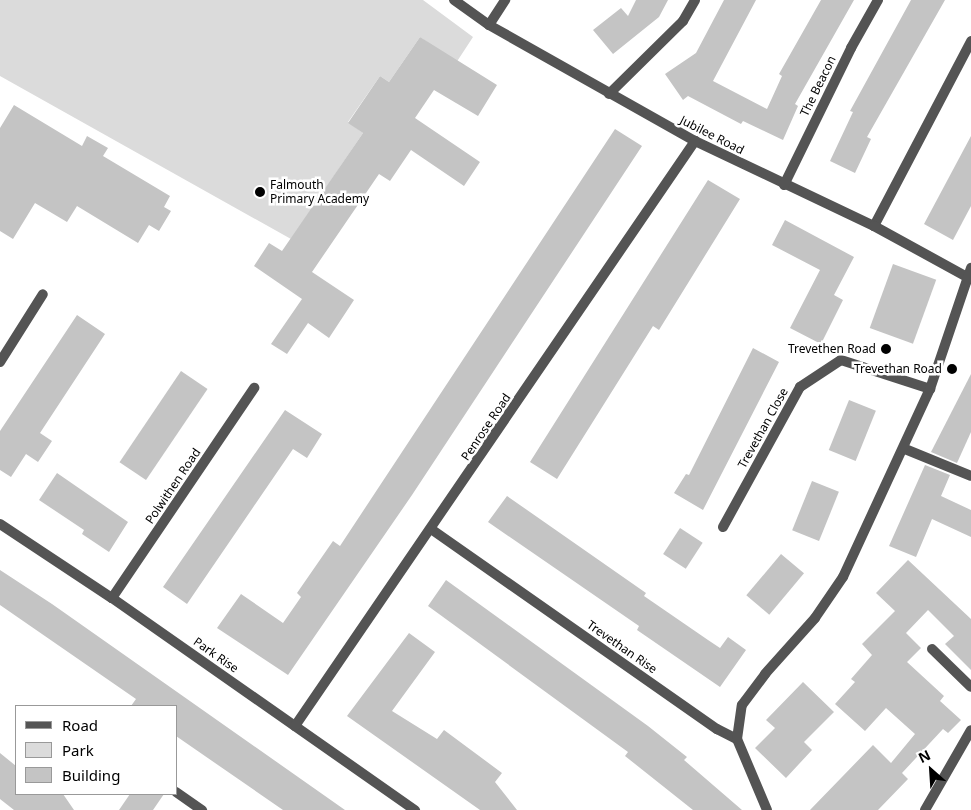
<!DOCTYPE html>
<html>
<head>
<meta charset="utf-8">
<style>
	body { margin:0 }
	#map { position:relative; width:971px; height:810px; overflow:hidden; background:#fff; font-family:"Noto Sans",sans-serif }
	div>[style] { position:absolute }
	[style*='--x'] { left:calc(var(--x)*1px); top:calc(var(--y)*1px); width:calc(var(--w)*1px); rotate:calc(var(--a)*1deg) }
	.green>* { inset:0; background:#dbdbdb }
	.building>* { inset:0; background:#c4c4c4; transform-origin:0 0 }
	.lane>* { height:10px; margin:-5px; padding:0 5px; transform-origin:5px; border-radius:5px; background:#545454 }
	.street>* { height:10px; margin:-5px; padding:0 5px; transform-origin:5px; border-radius:5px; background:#545454 }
	.dots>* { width:14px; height:14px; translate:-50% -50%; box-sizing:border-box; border:2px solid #fff; border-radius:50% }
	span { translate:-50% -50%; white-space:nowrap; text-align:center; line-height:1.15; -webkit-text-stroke:5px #fff; paint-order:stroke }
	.street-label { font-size:12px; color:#000 }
	.poi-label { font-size:12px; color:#000 }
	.left { translate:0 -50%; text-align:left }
	.right { translate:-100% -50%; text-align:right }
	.legend { position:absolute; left:15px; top:705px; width:162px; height:90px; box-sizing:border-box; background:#fff; border:1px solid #999; margin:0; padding:6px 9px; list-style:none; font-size:15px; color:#000 }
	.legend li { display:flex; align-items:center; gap:10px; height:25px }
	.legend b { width:25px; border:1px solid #999 }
	.north { position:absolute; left:906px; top:745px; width:50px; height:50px; -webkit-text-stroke:4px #fff; paint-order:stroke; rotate:334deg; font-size:14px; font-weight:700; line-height:20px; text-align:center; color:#000 }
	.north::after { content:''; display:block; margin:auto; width:18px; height:22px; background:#000; clip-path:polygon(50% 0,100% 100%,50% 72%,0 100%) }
</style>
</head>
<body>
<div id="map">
	<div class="green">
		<div style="clip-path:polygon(0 0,423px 0,473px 37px,456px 63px,420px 37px,389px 82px,380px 76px,348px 122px,363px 133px,291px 239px,0 76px)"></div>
	</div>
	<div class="building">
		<div style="clip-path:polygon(636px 0,668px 0,659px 17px,613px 54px,593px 30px,621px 8px,628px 16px)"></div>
		<div style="clip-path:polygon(724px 0,756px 0,713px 81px,767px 109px,782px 76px,779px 74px,821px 0,854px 0,795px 104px,798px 106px,783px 140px,743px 121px,741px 124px,688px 96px,683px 100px,665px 74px,696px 53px)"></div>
		<div style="clip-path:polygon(911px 0,945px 0,867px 137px,871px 139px,855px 173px,830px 161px,853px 112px,850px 111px)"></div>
		<div style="clip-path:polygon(420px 37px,497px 85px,478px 116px,434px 90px,415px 118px,480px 162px,464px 186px,411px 150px,390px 181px,379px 174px,312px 272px,354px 300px,329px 338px,308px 323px,287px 354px,271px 344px,302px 299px,254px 266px,269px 243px,282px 251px,363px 133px,348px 123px,380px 76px,389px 82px)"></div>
		<div style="clip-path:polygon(14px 105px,82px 146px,87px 136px,108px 148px,103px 156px,170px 196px,164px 207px,171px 211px,159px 231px,149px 225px,138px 243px,77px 206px,67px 222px,35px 203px,13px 239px,0 231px,0 128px)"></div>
		<div style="clip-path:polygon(615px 129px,642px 146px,412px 495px,288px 675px,217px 628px,241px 594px,283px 623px,301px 597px,297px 593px,333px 541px,340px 546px)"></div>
		<div style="clip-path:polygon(971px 136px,971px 206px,953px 240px,924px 224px)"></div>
		<div style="clip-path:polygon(708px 180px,740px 199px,659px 330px,653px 326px,557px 479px,530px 462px)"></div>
		<div style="clip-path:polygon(785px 220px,854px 257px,834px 295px,843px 300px,821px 344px,790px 328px,820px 270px,772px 245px)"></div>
		<div style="left:893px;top:264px;width:46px;height:68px;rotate:20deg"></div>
		<div style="clip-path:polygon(77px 315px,105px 334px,40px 433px,52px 441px,38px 462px,26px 454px,11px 477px,0 470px,0 431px)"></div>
		<div style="clip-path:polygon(753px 348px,779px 362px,703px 510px,674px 493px,686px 474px,689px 475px)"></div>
		<div style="left:181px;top:371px;width:32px;height:110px;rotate:34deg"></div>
		<div style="clip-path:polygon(971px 374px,971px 432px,957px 463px,931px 452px)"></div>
		<div style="left:849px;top:400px;width:29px;height:54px;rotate:22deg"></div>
		<div style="clip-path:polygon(285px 410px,322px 434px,307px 458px,293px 449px,187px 604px,163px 587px)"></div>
		<div style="clip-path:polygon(925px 465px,950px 475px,941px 496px,971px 510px,971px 537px,932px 519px,916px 557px,889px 546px)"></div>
		<div style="clip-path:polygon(57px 473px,128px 522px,109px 552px,82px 534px,84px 530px,39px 500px)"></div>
		<div style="left:812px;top:481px;width:29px;height:53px;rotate:22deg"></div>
		<div style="clip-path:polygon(507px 496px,646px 593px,644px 596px,708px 640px,720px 648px,728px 637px,746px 650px,720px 687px,637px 630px,639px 626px,488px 522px)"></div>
		<div style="left:680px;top:528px;width:27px;height:31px;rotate:33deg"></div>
		<div style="left:781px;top:554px;width:30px;height:54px;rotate:40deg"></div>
		<div style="clip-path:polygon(908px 560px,971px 619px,971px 670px,945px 644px,954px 636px,928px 610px,906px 633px,921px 648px,907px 662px,944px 696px,940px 701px,961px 720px,948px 733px,943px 729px,902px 773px,908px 779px,878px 810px,810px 810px,873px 745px,891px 763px,915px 734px,886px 708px,865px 731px,835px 704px,855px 682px,851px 679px,872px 655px,862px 644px,895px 611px,876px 593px)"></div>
		<div style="clip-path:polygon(0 570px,52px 604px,345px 810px,283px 810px,176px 736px,176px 706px,131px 706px,136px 699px,0 605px)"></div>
		<div style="clip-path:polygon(446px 580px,648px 726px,687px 757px,684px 760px,742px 810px,693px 810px,625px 756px,628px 752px,428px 606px)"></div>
		<div style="clip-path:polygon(409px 633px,435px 652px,392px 711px,437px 739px,444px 730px,502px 773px,495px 782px,517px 810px,480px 810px,347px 716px)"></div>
		<div style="clip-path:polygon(803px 682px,834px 712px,804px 742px,812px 750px,786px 778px,755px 748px,775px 728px,766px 720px)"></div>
		<div style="clip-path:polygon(0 753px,16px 766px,16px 794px,63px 794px,74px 810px,14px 810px,0 799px)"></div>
		<div style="clip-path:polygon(130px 794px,164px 794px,153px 810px,119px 810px)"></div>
	</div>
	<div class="lane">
		<div style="--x:874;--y:226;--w:209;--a:-62.3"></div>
		<div style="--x:932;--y:649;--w:54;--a:44.3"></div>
		<div style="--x:176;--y:792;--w:32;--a:35"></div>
	</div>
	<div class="street">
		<div style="--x:454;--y:0;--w:43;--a:35.5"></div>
		<div style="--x:489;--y:25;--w:236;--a:29.4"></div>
		<div style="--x:695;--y:141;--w:198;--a:25.4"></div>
		<div style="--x:874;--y:226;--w:111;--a:28.7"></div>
		<div style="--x:489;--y:25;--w:30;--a:-57"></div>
		<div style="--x:609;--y:94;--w:104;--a:-44.6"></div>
		<div style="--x:683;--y:21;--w:24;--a:-60"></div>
		<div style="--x:784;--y:185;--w:153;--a:-63.9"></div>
		<div style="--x:851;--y:48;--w:55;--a:-60.6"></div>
		<div style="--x:0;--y:362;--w:80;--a:-57.7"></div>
		<div style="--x:905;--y:449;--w:71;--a:22.2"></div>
		<div style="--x:0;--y:524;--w:134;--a:33.5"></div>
		<div style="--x:112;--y:598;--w:370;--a:35"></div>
		<div style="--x:723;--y:527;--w:160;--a:-61.2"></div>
		<div style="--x:800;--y:387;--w:49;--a:-33.4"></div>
		<div style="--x:841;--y:360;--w:94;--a:18"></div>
		<div style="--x:431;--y:529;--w:349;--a:35"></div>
		<div style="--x:717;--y:729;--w:22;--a:27"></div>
		<div style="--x:737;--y:739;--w:77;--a:67.1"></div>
		<div style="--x:112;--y:598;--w:254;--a:-55.9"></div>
		<div style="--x:295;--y:726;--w:709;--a:-55.64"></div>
		<div style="--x:737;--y:739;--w:34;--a:-82"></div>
		<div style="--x:742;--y:705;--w:39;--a:-53"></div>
		<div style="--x:765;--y:674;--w:75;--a:-48.2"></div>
		<div style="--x:815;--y:618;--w:50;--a:-55.7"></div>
		<div style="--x:843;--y:577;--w:207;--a:-65.2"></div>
		<div style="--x:930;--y:389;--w:128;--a:-71.3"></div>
		<div style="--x:925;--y:810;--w:92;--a:-60.1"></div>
	</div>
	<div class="dots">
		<div style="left:260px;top:192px;background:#000"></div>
		<div style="left:886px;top:349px;background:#000"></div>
		<div style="left:952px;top:369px;background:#000"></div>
	</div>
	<div class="street-label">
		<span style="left:818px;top:86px;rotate:-64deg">The Beacon</span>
		<span style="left:712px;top:135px;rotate:27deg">Jubilee Road</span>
		<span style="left:486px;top:427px;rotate:-56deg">Penrose Road</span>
		<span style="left:763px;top:428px;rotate:-61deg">Trevethan Close</span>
		<span style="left:173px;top:486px;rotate:-56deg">Polwithen Road</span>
		<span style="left:622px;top:647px;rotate:35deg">Trevethan Rise</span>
		<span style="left:216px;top:655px;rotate:35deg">Park Rise</span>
	</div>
	<div class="poi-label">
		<span class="left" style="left:270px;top:192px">Falmouth<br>Primary Academy</span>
		<span class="right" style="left:876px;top:349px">Trevethen Road</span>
		<span class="right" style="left:942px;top:369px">Trevethan Road</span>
	</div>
	<ul class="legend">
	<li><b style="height:6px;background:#545454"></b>Road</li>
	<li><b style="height:14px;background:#dbdbdb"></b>Park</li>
	<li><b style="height:14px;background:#c4c4c4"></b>Building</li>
	</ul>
	<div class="north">N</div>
</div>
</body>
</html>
